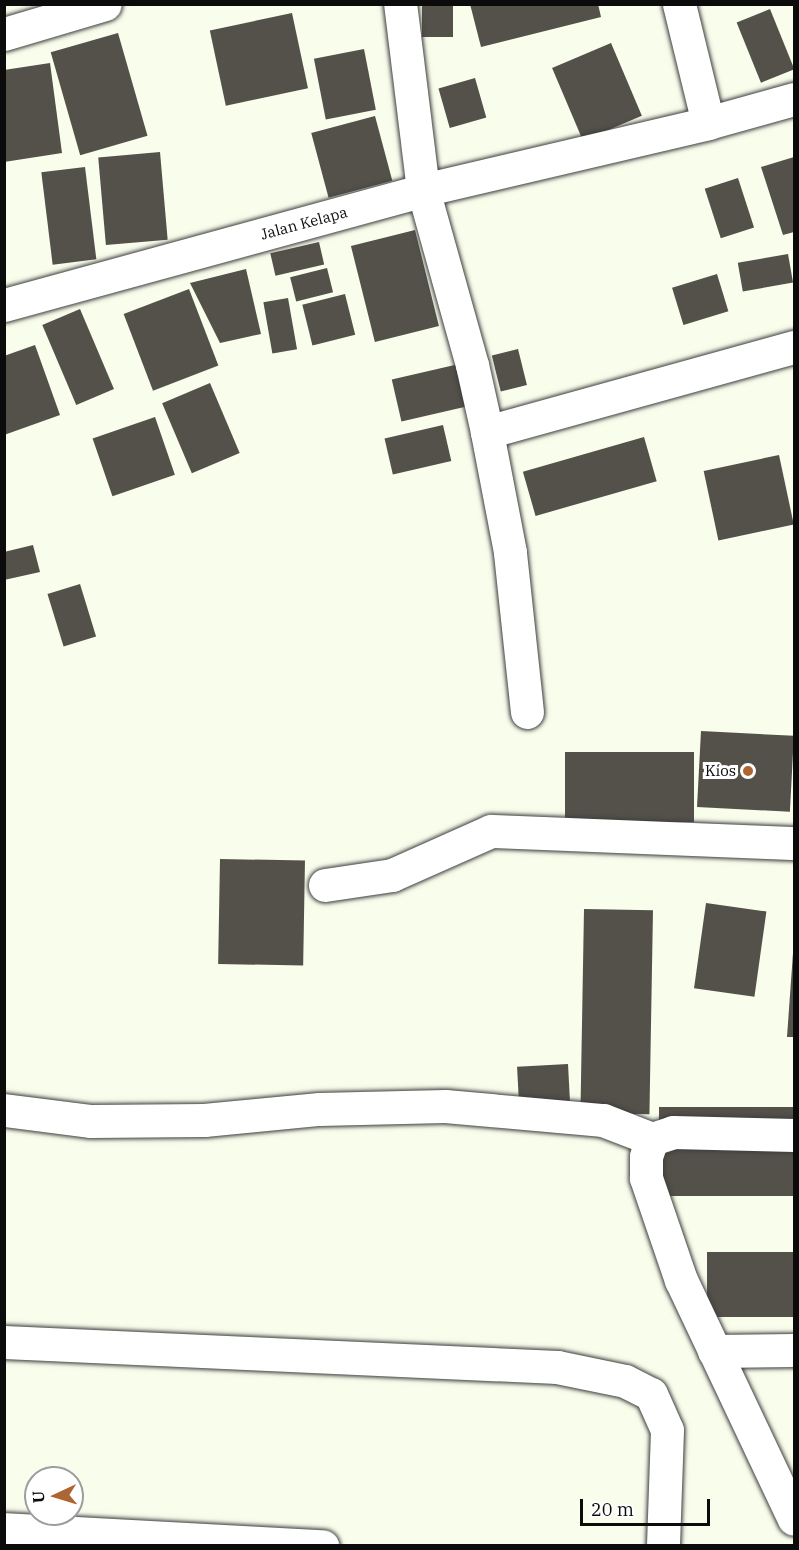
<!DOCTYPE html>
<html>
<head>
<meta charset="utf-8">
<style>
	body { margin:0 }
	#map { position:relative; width:799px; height:1550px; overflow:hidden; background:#f8fdec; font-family:"IBM Plex Serif",serif }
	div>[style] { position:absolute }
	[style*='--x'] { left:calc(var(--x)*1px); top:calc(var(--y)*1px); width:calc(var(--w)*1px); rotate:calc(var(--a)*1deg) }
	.building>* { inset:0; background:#535149; transform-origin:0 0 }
	.roads { filter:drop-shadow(0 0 2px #3e3e3e) drop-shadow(0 0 2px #3e3e3e) }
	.street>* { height:33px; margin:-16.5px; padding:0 16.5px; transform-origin:16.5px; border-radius:16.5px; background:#fff }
	.dots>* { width:16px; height:16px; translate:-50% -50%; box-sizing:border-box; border:3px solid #fff; border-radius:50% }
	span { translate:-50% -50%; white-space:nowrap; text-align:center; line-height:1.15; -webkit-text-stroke:6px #fff; paint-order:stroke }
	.street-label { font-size:15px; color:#0b0b0b }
	.poi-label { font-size:15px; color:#0b0b0b }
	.right { translate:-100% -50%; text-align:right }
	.frame { position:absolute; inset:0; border:6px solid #0b0b0b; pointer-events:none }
	.north { position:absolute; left:24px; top:1466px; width:60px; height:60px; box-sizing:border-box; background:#fff; border:2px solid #9d9d9d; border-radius:50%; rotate:266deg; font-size:16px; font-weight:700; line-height:24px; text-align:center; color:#0b0b0b }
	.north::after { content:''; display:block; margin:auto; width:21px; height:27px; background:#ad6532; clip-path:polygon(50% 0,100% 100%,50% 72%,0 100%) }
	.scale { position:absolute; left:580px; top:1499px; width:130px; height:27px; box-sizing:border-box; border:3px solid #0b0b0b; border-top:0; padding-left:8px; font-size:18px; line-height:21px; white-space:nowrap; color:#0b0b0b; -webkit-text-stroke:4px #fff; paint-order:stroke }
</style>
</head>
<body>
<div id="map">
	<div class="building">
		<div style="left:422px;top:4px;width:31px;height:33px"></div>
		<div style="clip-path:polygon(470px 4px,598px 4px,601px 17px,481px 47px)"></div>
		<div style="left:770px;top:9px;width:65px;height:36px;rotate:68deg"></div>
		<div style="left:292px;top:13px;width:77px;height:84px;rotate:78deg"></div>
		<div style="left:118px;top:33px;width:107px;height:70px;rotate:74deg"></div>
		<div style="left:611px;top:43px;width:79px;height:64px;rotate:67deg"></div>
		<div style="left:364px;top:49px;width:62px;height:51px;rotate:79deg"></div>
		<div style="clip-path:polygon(50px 63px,62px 153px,4px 162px,4px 70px)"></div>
		<div style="left:475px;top:78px;width:41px;height:38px;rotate:74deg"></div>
		<div style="left:375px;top:116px;width:67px;height:66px;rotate:75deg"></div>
		<div style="left:160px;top:152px;width:88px;height:62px;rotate:85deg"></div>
		<div style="clip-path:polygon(794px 157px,794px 232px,783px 235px,761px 167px)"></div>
		<div style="left:85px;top:167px;width:93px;height:44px;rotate:83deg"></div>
		<div style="left:738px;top:178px;width:52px;height:35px;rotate:72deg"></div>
		<div style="left:415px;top:230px;width:99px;height:66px;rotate:76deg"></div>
		<div style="left:319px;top:242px;width:23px;height:50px;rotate:77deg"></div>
		<div style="left:788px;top:254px;width:29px;height:51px;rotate:80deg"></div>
		<div style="left:327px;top:268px;width:25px;height:38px;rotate:76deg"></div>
		<div style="clip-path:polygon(246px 269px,261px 334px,220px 343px,190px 283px)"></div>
		<div style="left:717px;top:274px;width:39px;height:47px;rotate:73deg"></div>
		<div style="left:189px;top:289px;width:82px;height:70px;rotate:69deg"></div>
		<div style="left:345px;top:294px;width:42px;height:44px;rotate:76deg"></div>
		<div style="left:288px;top:298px;width:52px;height:25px;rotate:80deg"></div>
		<div style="left:80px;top:309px;width:87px;height:41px;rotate:67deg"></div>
		<div style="clip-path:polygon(35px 345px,60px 415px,4px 435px,4px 356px)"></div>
		<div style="left:518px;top:349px;width:37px;height:27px;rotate:76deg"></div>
		<div style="left:459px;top:364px;width:43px;height:69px;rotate:77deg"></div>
		<div style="left:210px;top:383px;width:76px;height:52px;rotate:67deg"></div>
		<div style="left:155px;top:417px;width:61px;height:66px;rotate:71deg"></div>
		<div style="left:443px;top:425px;width:37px;height:60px;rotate:77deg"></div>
		<div style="left:644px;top:437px;width:46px;height:126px;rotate:74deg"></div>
		<div style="left:779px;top:455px;width:71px;height:77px;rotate:78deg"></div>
		<div style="clip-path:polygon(33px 545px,40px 572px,4px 580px,4px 552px)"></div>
		<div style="left:80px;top:584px;width:55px;height:34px;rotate:73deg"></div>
		<div style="left:701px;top:731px;width:93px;height:76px;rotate:3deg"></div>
		<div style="left:694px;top:752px;width:70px;height:129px;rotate:90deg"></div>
		<div style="left:220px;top:859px;width:85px;height:105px;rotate:1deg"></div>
		<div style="left:706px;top:903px;width:61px;height:86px;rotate:8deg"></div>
		<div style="left:584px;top:909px;width:69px;height:204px;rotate:1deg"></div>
		<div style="clip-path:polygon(793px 953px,794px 953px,794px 1037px,787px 1037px)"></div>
		<div style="left:568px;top:1064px;width:38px;height:51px;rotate:87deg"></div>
		<div style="left:794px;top:1107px;width:89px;height:135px;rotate:90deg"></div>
		<div style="left:794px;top:1252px;width:65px;height:87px;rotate:90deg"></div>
	</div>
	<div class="roads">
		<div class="street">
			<div style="--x:679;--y:4;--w:122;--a:76.3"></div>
			<div style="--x:4;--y:34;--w:105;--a:-16.5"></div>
			<div style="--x:4;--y:305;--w:434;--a:-15.3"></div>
			<div style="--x:423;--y:190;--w:187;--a:-97"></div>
			<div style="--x:487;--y:432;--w:319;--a:-15.5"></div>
			<div style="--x:527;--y:712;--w:161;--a:-96.1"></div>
			<div style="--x:510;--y:552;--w:122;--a:-100.9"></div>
			<div style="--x:487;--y:432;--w:69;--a:-102.6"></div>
			<div style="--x:472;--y:365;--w:182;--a:-105.6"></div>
			<div style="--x:423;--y:190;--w:293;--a:-13.2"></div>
			<div style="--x:708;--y:123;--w:89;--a:-15.6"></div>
			<div style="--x:325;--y:885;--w:68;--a:-8.5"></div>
			<div style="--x:392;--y:875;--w:108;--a:-24"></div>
			<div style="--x:491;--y:831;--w:303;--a:2.3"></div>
			<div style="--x:4;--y:1110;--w:88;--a:7.2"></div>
			<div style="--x:91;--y:1121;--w:113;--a:-0.5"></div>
			<div style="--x:204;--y:1120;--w:116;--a:-5.5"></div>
			<div style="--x:319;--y:1109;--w:126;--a:-1.4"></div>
			<div style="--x:445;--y:1106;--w:159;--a:5.1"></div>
			<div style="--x:603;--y:1120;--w:53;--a:21.2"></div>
			<div style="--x:652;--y:1139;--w:22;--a:-18"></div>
			<div style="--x:673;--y:1132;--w:121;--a:1.4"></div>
			<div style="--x:652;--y:1139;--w:18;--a:109"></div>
			<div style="--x:646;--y:1156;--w:22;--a:90"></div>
			<div style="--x:646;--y:1178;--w:108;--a:71.1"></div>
			<div style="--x:681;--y:1280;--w:264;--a:64.7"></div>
			<div style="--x:4;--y:1342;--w:554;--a:2.59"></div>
			<div style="--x:557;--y:1367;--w:69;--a:11.6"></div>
			<div style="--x:625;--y:1381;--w:29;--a:27"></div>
			<div style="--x:651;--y:1394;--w:39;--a:66"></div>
			<div style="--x:667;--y:1430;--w:116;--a:92"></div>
			<div style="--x:714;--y:1351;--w:80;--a:-0.7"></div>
			<div style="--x:4;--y:1529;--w:319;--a:3.1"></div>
		</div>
	</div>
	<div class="dots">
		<div style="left:748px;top:771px;background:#ad6532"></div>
	</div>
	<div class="street-label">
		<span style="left:304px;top:223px;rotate:-15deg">Jalan Kelapa</span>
	</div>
	<div class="poi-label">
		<span class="right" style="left:736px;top:771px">Kios</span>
	</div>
	<div class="frame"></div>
	<div class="north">U</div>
	<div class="scale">20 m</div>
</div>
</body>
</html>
